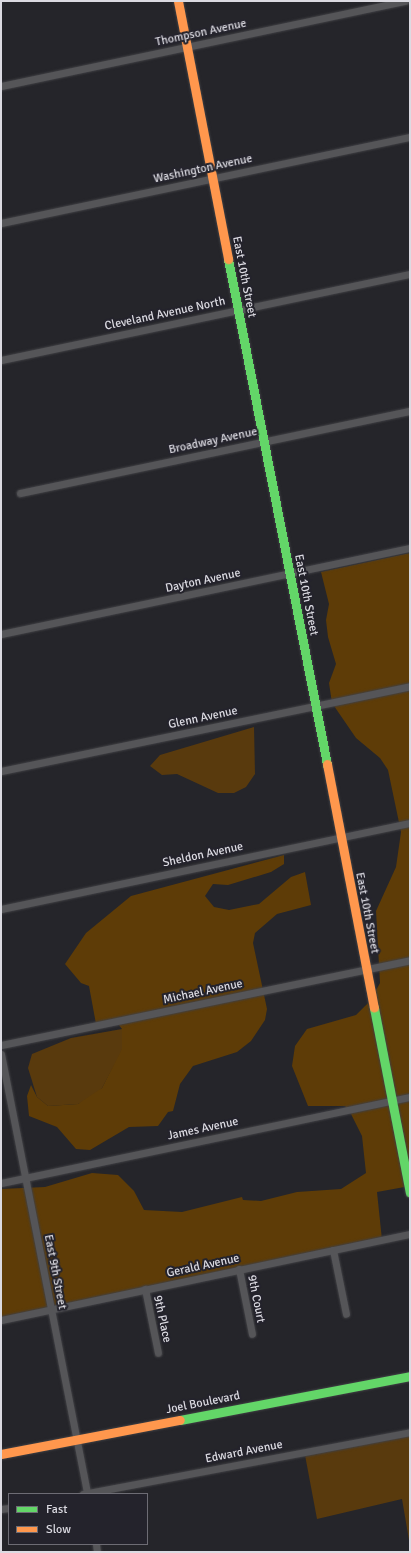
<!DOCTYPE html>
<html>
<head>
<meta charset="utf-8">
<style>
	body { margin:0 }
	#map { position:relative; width:411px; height:1553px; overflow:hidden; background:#25252a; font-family:Signika,sans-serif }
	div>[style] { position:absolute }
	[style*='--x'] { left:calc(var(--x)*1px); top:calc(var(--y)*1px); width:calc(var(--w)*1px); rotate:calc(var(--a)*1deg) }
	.green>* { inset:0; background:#593a0d }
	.forest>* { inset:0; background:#5e3c07 }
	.roads { filter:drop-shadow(0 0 1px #404044) drop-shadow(0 0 1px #404044) }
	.street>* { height:7px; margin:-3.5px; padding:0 3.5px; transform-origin:3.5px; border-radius:3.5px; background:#555558 }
	.fast>* { height:9px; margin:-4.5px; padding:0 4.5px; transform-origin:4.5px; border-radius:4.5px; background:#63d668 }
	.slow>* { height:9px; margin:-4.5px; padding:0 4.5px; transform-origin:4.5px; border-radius:4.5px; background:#ff974d }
	span { translate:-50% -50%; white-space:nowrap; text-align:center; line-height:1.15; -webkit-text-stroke:4px #24232c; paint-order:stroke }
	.street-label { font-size:12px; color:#dbdae1 }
	.frame { position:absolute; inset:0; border:2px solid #dbdae1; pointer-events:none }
	.legend { position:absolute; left:8px; top:1493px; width:140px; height:52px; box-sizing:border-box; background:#24232c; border:1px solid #6d6c74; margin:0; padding:5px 7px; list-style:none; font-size:12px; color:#dbdae1 }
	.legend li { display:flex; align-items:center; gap:8px; height:20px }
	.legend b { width:20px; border:1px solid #6d6c74 }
</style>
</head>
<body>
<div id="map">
	<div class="green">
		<div style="clip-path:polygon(254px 727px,255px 774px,246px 787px,234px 793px,218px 793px,177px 774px,162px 775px,150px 766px,160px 755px)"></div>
		<div style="clip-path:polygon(122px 1029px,123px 1049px,102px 1088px,92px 1098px,78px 1104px,48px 1106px,37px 1097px,28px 1068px,32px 1054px,71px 1038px)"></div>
		<div style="clip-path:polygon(410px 1436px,410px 1546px,402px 1499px,317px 1519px,305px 1455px)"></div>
	</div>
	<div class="forest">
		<div style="clip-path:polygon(410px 553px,410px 1186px,377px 1192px,382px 1240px,1px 1320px,1px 1189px,45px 1187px,92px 1173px,118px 1175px,134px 1191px,144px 1210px,182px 1212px,242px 1197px,243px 1200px,261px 1201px,297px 1192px,341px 1189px,366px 1173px,362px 1136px,350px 1112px,345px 1106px,308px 1106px,292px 1066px,295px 1046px,307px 1029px,356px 1015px,370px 1001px,380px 983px,376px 911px,396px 867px,401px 832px,388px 770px,380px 758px,356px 738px,332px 703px,329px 683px,336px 664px,328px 637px,326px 620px,329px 604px,321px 572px)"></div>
		<div style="clip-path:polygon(284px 855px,284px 864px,271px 872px,228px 885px,213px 884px,205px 896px,214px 907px,229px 910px,259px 904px,291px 877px,305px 872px,311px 905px,277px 914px,255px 933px,253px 943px,267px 1009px,265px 1020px,251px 1041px,237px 1052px,193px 1066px,180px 1084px,173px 1111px,168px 1112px,158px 1126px,129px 1127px,90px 1150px,76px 1149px,57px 1127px,29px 1116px,27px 1096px,31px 1085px,37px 1097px,48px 1106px,78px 1104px,102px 1088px,122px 1049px,122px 1029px,115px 1020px,96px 1024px,89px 986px,81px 983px,65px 964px,86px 933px,131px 896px)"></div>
	</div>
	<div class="roads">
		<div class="street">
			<div style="--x:1;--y:86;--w:413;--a:-11.9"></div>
			<div style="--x:1;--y:223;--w:418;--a:-11.9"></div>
			<div style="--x:1;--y:360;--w:418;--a:-11.9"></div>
			<div style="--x:20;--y:493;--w:399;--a:-11.9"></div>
			<div style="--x:1;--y:634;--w:418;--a:-11.9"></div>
			<div style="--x:1;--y:771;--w:418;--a:-11.7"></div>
			<div style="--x:1;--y:909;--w:418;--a:-11.9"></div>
			<div style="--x:1;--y:1045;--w:418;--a:-11.7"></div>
			<div style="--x:1;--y:1054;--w:448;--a:78.9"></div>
			<div style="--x:1;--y:1183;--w:418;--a:-11.9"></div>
			<div style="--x:333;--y:1250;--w:65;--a:78.5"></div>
			<div style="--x:239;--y:1269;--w:66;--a:78.7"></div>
			<div style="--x:145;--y:1289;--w:65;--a:78.5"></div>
			<div style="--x:1;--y:1320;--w:418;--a:-11.9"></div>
			<div style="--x:83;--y:1494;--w:333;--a:-10.7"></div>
			<div style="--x:1;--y:1509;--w:8;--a:-7"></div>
			<div style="--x:96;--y:1544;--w:8;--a:83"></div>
		</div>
		<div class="fast">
			<div style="--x:228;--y:259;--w:515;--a:78.91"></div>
			<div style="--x:374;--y:1008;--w:188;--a:79"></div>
			<div style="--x:180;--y:1420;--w:234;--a:-10.8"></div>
		</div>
		<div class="slow">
			<div style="--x:178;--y:1;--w:263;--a:79"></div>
			<div style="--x:327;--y:764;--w:248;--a:79.1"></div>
			<div style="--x:1;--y:1454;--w:182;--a:-10.8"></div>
		</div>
	</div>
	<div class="street-label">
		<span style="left:201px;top:33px;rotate:-12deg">Thompson Avenue</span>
		<span style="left:203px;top:169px;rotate:-12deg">Washington Avenue</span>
		<span style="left:244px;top:277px;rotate:79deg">East 10th Street</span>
		<span style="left:165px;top:314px;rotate:-12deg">Cleveland Avenue North</span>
		<span style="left:213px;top:441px;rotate:-12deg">Broadway Avenue</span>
		<span style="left:203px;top:581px;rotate:-12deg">Dayton Avenue</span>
		<span style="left:306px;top:595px;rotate:79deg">East 10th Street</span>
		<span style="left:203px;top:718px;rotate:-12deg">Glenn Avenue</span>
		<span style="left:203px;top:855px;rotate:-12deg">Sheldon Avenue</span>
		<span style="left:367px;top:913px;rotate:79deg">East 10th Street</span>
		<span style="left:203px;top:992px;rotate:-12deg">Michael Avenue</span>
		<span style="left:203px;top:1129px;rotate:-12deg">James Avenue</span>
		<span style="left:203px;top:1266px;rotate:-12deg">Gerald Avenue</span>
		<span style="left:55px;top:1272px;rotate:79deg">East 9th Street</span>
		<span style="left:256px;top:1299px;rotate:79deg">9th Court</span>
		<span style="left:162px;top:1319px;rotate:78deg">9th Place</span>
		<span style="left:203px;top:1403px;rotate:-11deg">Joel Boulevard</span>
		<span style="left:244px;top:1452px;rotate:-11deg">Edward Avenue</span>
	</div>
	<div class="frame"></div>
	<ul class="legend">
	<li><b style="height:5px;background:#63d668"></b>Fast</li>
	<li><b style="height:5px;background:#ff974d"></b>Slow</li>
	</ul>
</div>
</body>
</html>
